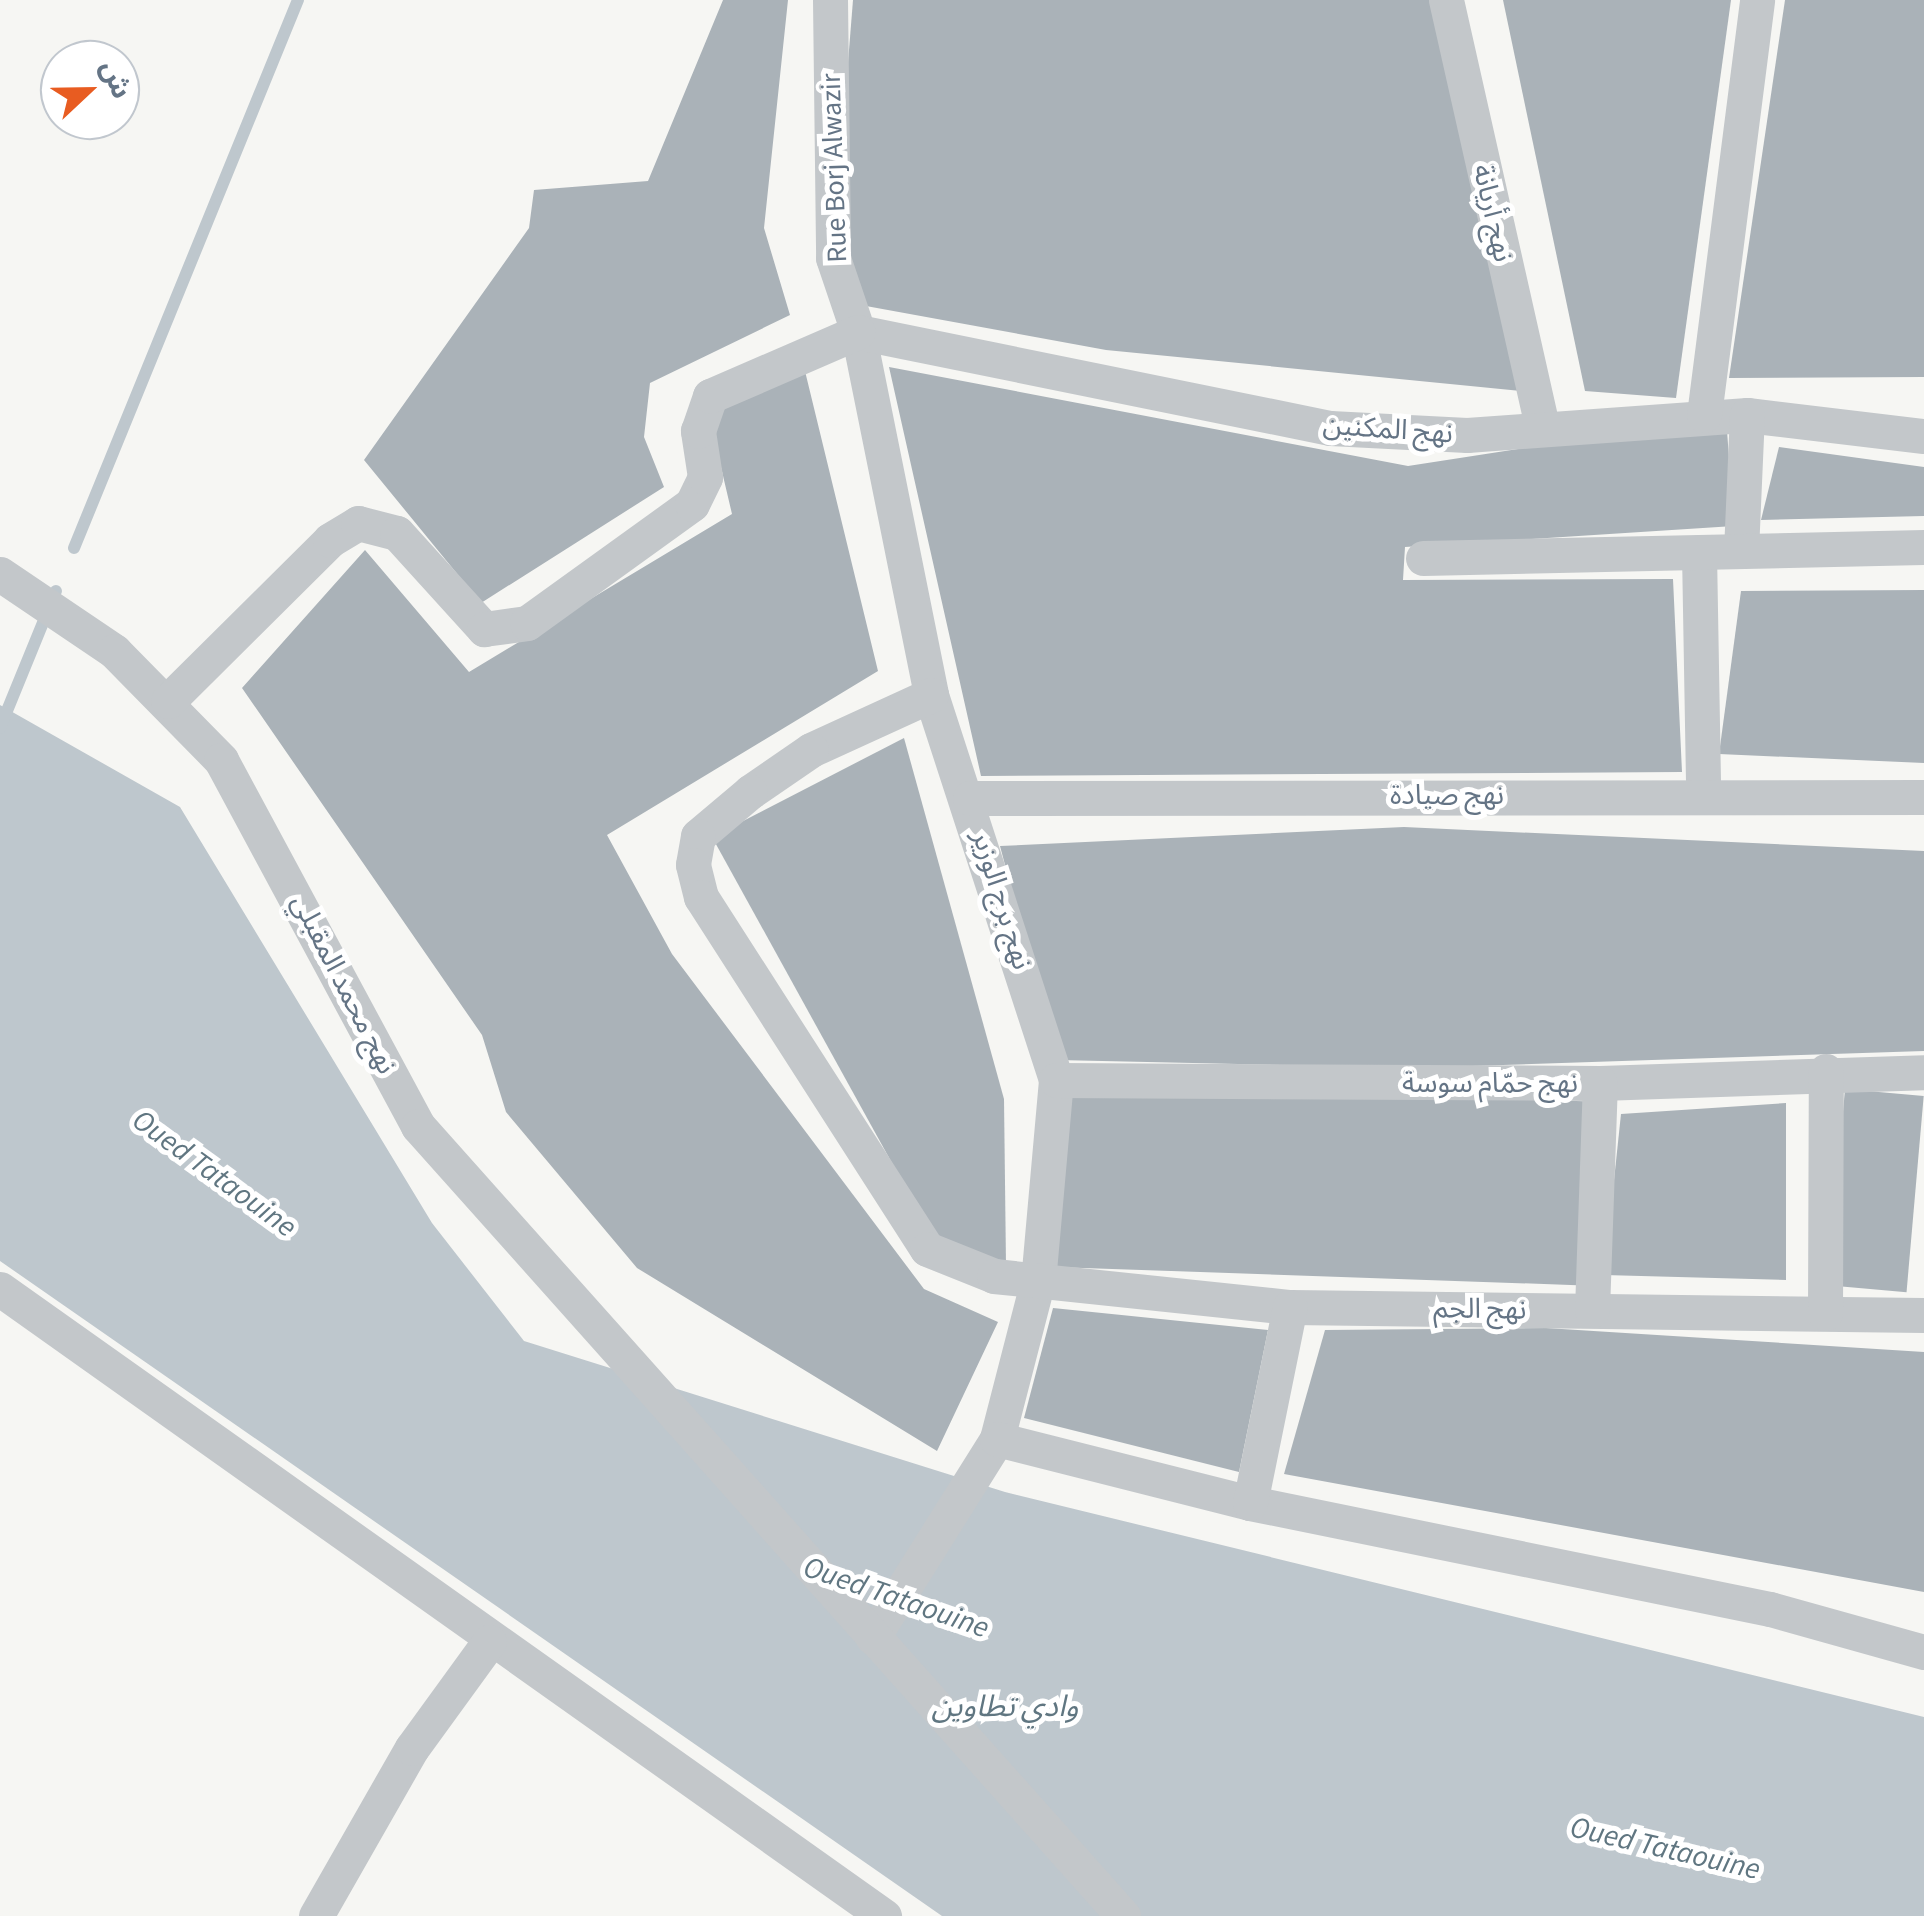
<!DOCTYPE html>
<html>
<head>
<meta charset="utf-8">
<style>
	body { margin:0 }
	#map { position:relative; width:1924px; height:1916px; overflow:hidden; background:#f6f6f3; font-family:"Source Sans 3","Noto Sans Arabic",sans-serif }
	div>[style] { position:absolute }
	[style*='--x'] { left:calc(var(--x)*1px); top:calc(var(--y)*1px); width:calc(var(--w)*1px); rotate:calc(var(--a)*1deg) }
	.water>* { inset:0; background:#bec7cd }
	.stream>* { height:12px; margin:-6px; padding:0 6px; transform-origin:6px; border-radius:6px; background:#bec7cd }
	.building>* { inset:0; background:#aab2b8; transform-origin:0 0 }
	.street>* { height:35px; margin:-17.5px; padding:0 17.5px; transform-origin:17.5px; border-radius:17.5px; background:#c3c7ca }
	span { translate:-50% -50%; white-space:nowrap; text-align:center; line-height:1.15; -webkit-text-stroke:10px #fff; paint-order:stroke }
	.street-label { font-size:28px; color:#647485 }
	.water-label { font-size:30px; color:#607681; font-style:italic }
	.north { position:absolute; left:40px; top:40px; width:100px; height:100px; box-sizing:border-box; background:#fff; border:2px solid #c1c7ce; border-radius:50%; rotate:68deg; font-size:28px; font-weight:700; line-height:40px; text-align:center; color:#647485 }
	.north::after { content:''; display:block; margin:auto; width:35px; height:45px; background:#e85c21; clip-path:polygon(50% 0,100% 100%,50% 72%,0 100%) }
</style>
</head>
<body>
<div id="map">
	<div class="water">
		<div style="clip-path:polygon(0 705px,180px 807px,432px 1223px,524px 1341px,1005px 1492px,1924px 1717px,1924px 1916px,942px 1916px,0 1261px)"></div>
	</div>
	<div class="stream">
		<div style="--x:74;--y:548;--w:592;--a:-67.77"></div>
		<div style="--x:0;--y:728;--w:148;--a:-67.8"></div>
	</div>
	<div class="building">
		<div style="clip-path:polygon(723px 0,788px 0,764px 228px,790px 315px,650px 383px,644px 437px,664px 487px,481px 603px,364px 460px,529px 228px,534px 190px,648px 181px)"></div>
		<div style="clip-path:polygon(853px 0,1446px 0,1532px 392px,1106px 350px,855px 304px,840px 163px)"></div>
		<div style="clip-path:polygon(1503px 0,1731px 0,1676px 398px,1585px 391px)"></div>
		<div style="clip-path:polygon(1785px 0,1924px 0,1924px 377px,1729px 378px)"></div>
		<div style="clip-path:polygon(804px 367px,878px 671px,607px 835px,672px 954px,924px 1289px,998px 1322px,937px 1451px,637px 1268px,506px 1112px,482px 1035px,242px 688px,365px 550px,469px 672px,732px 514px,708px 412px)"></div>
		<div style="clip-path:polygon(889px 367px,1408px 466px,1726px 417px,1734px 526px,1405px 547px,1403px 580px,1673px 579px,1682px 772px,981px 776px)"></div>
		<div style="clip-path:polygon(1779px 447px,1924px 467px,1924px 516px,1761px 520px)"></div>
		<div style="clip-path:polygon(1924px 590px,1924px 763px,1719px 754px,1741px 591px)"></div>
		<div style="clip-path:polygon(904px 738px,1004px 1099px,1006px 1266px,930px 1232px,712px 837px)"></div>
		<div style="clip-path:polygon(1404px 827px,1924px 851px,1924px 1051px,1410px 1068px,1057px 1060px,1000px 846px)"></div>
		<div style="left:1060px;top:1083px;width:524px;height:184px;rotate:2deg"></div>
		<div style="left:1845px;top:1089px;width:79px;height:197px;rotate:5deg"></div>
		<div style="clip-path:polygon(1786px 1103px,1786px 1280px,1604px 1275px,1621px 1114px)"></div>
		<div style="clip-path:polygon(1053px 1308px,1268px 1330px,1239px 1472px,1024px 1418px)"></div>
		<div style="clip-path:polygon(1546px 1328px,1924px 1352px,1924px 1592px,1284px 1474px,1325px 1330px)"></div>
	</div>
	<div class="street">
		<div style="--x:830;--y:0;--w:258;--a:89.3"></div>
		<div style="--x:833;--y:258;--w:78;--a:71.3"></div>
		<div style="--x:858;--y:332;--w:370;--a:78.6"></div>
		<div style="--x:931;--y:695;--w:405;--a:72"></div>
		<div style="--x:1056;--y:1080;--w:201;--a:95.1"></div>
		<div style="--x:1038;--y:1280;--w:164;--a:104.5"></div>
		<div style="--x:997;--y:1439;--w:234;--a:122.1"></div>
		<div style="--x:1446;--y:0;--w:437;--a:77.3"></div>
		<div style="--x:858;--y:332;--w:482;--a:11.5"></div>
		<div style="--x:1330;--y:428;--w:137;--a:2.9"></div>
		<div style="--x:1467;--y:435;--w:281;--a:-4.1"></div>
		<div style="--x:1747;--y:415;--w:178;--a:6.8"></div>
		<div style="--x:1704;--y:415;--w:418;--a:-82.7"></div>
		<div style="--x:1741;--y:551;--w:136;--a:-87.5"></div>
		<div style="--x:1699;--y:552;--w:241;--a:89"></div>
		<div style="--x:1423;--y:558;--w:501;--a:-1.26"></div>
		<div style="--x:0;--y:574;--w:138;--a:34"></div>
		<div style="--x:114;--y:651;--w:153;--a:45.5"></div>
		<div style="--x:221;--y:760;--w:416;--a:61.7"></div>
		<div style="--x:418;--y:1126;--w:1059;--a:48.25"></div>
		<div style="--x:931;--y:695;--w:132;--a:155.4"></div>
		<div style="--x:811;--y:750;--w:74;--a:145.5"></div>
		<div style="--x:750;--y:792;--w:68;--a:139.8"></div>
		<div style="--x:698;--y:836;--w:29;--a:100"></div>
		<div style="--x:693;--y:865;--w:33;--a:76"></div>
		<div style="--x:701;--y:897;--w:418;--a:57.3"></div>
		<div style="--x:927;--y:1249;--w:72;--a:21.9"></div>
		<div style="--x:994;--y:1276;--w:298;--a:6"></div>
		<div style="--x:1290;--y:1307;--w:634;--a:0.72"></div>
		<div style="--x:168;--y:701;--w:228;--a:-44.8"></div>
		<div style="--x:330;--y:540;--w:33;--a:-31"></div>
		<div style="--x:358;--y:523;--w:40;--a:14.4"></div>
		<div style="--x:397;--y:533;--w:130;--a:47.8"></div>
		<div style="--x:484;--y:629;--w:43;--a:-7.9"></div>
		<div style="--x:527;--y:623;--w:203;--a:-35.8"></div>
		<div style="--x:692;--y:504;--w:30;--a:-64"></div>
		<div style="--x:705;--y:477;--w:47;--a:-98.7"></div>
		<div style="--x:698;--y:431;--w:37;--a:-71"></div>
		<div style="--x:710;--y:396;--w:161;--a:-23.4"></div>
		<div style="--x:970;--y:798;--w:954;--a:-0.06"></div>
		<div style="--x:1056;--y:1080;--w:544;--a:0.32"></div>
		<div style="--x:1600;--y:1083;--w:324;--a:-1.9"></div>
		<div style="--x:0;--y:1289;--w:1084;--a:35.35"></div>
		<div style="--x:1592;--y:1310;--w:227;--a:-88"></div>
		<div style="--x:1825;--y:1313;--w:242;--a:-89.8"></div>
		<div style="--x:997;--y:1439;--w:261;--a:14.2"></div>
		<div style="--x:1250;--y:1503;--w:531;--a:11.52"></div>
		<div style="--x:1770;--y:1609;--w:160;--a:15.6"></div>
		<div style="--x:1250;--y:1503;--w:200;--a:-78.5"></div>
		<div style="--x:316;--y:1916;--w:193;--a:-60.3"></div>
		<div style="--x:412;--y:1748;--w:131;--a:-54"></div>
	</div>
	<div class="street-label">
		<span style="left:834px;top:168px;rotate:-92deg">Rue Borj Alwazir</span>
		<span style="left:1493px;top:213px;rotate:77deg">نهج أريانة</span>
		<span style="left:1388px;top:429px;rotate:4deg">نهج المكنين</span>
		<span style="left:1447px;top:795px">نهج صيادة</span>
		<span style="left:1002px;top:900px;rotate:73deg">نهج برج الوزير</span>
		<span style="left:344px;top:984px;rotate:63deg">نهج محمد المقبلي</span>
		<span style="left:1490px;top:1083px">نهج حمّام سوسة</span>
		<span style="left:1480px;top:1309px;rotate:1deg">نهج الجم</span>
	</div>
	<div class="water-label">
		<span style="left:214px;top:1174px;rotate:36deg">Oued Tataouine</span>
		<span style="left:896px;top:1598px;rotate:19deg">Oued Tataouine</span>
		<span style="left:1005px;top:1707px">وادي تطاوين</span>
		<span style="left:1665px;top:1849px;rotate:13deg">Oued Tataouine</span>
	</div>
	<div class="north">ش</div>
</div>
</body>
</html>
